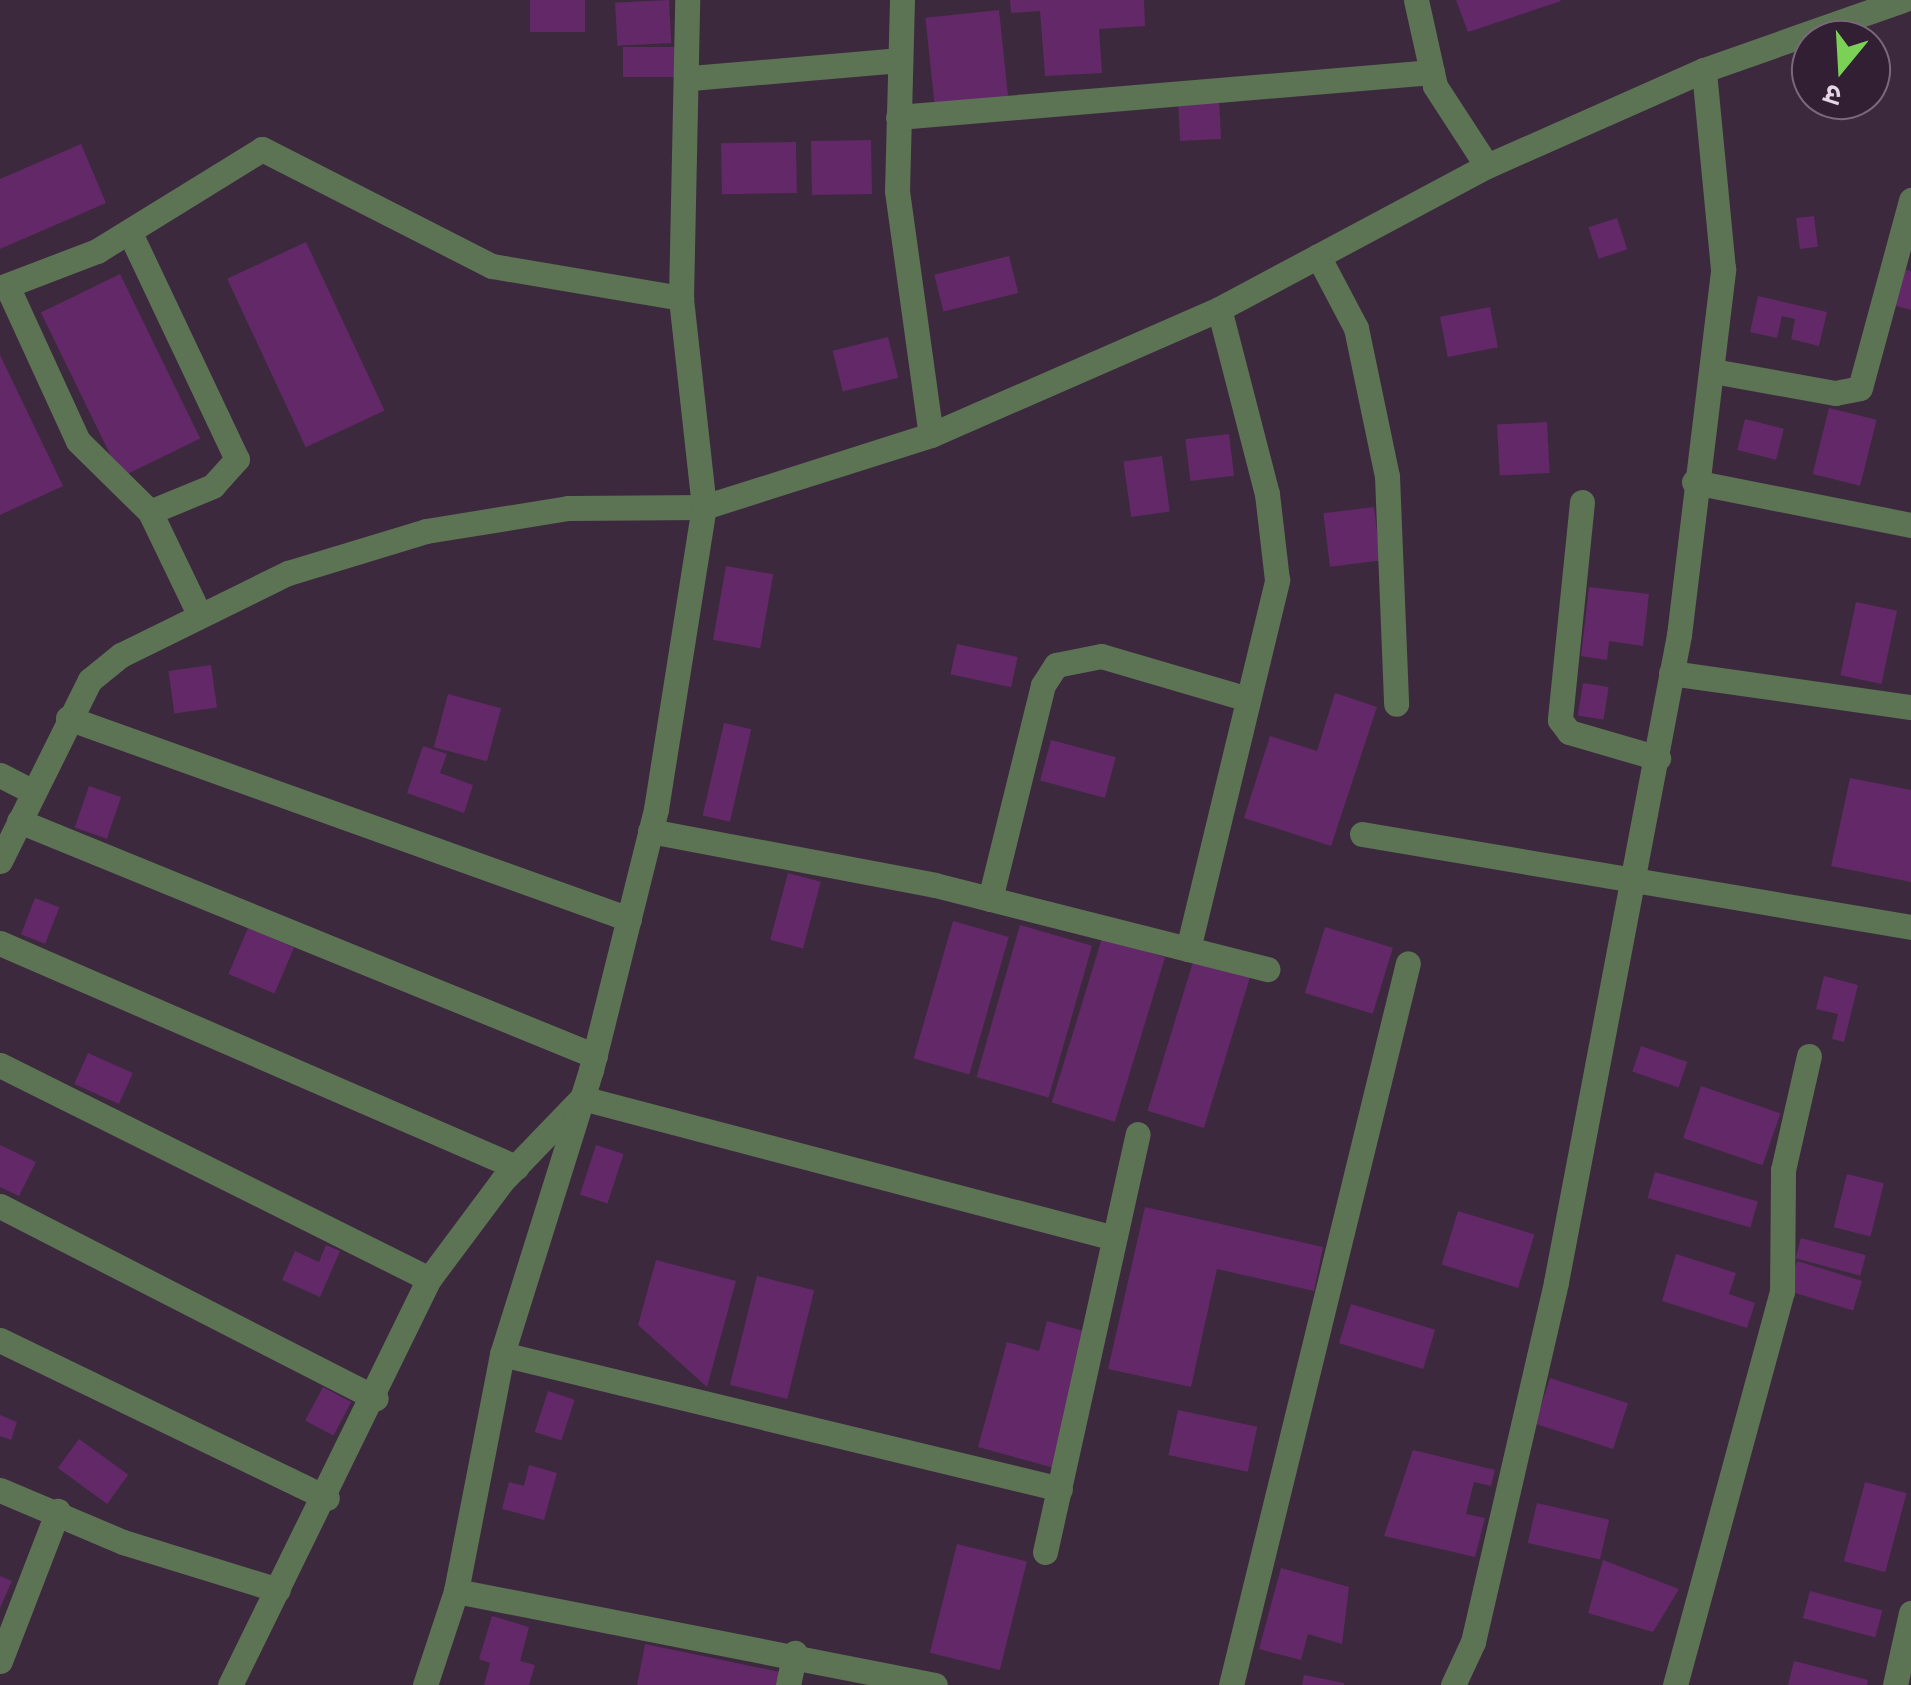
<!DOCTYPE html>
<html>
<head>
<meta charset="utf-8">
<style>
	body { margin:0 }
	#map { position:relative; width:1911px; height:1685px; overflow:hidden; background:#3c293e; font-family:"Playfair Display","Noto Sans Devanagari",serif }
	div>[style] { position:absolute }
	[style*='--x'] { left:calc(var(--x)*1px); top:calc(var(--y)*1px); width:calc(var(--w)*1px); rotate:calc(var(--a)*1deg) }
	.building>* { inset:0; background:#632867; transform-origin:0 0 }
	.minor>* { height:25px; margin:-12.5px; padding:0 12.5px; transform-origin:12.5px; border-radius:12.5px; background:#5c7354 }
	span { translate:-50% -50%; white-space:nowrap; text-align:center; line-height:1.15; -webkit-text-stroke:8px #321f33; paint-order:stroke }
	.north { position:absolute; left:1791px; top:20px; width:100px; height:100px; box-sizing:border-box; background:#321f33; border:2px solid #79697a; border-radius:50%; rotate:198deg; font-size:28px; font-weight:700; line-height:40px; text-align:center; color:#e4d7e5 }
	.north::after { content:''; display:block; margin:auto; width:35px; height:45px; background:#7bd156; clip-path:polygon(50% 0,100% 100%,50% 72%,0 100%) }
</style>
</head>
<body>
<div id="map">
	<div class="building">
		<div style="left:530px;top:0;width:55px;height:32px"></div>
		<div style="left:669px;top:0;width:43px;height:54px;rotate:87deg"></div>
		<div style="clip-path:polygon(1010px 0,1144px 0,1145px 26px,1099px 29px,1102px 73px,1045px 76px,1040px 11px,1011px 13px)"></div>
		<div style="clip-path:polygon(1456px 0,1560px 0,1561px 1px,1468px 32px)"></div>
		<div style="left:999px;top:10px;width:87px;height:74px;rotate:84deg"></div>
		<div style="left:623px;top:47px;width:57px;height:30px"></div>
		<div style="left:1219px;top:99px;width:40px;height:41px;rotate:87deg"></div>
		<div style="left:871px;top:140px;width:54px;height:60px;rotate:89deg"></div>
		<div style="left:796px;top:142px;width:51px;height:75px;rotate:89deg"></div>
		<div style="clip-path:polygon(81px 144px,106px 203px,0 249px,0 179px)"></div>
		<div style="left:1814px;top:216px;width:31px;height:18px;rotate:83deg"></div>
		<div style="left:1617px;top:218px;width:33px;height:30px;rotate:72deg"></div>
		<div style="left:306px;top:242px;width:186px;height:87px;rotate:65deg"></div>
		<div style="left:1009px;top:256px;width:38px;height:77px;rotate:76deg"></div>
		<div style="clip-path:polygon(1899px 268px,1911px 271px,1911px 310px,1889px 304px)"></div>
		<div style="left:120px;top:274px;width:183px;height:88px;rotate:64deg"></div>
		<div style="clip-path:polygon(1758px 296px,1827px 312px,1819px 346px,1791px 339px,1795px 319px,1782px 316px,1777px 338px,1750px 332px)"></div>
		<div style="left:1490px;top:307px;width:41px;height:51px;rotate:79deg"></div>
		<div style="left:888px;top:337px;width:42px;height:57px;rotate:76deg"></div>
		<div style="clip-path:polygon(0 355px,63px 486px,0 515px)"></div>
		<div style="left:1829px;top:408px;width:49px;height:68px;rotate:14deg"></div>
		<div style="left:1745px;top:419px;width:40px;height:32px;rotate:14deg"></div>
		<div style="left:1547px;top:422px;width:51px;height:50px;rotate:87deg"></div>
		<div style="left:1229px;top:434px;width:42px;height:44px;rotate:83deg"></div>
		<div style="left:1162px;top:456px;width:56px;height:39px;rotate:82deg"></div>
		<div style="left:1374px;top:507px;width:54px;height:51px;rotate:83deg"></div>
		<div style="left:726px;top:566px;width:48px;height:75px;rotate:10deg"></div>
		<div style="clip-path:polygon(1589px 587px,1649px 594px,1643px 646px,1609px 641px,1607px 660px,1581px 656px)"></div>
		<div style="left:1856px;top:602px;width:42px;height:75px;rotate:12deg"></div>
		<div style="left:957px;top:644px;width:62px;height:31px;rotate:12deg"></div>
		<div style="left:211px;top:665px;width:43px;height:43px;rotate:82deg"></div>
		<div style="left:1583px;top:683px;width:26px;height:33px;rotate:9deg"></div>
		<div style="clip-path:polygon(1335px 693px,1377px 707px,1331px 846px,1244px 818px,1270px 736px,1317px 751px)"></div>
		<div style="left:448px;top:694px;width:55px;height:55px;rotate:15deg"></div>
		<div style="left:724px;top:723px;width:28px;height:95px;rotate:13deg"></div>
		<div style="left:1051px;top:740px;width:67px;height:42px;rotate:15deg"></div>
		<div style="clip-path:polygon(423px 746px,447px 754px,440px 773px,473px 785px,464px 813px,407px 793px)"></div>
		<div style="clip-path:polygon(1850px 778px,1911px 790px,1911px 882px,1831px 866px)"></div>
		<div style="left:89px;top:786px;width:34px;height:44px;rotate:19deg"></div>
		<div style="left:788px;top:873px;width:34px;height:69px;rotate:15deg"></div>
		<div style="left:35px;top:898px;width:26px;height:39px;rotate:21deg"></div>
		<div style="left:953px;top:921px;width:58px;height:143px;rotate:16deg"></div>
		<div style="left:1020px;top:925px;width:75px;height:158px;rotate:16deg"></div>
		<div style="left:1325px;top:927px;width:71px;height:69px;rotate:17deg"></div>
		<div style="left:248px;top:928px;width:50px;height:50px;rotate:23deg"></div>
		<div style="left:1102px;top:938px;width:66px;height:172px;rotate:17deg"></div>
		<div style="left:1196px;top:952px;width:59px;height:166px;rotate:17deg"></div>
		<div style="clip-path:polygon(1824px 976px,1858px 985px,1844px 1042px,1832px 1039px,1838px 1014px,1816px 1009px)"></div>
		<div style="left:1641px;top:1046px;width:49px;height:27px;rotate:19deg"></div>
		<div style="left:88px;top:1053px;width:49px;height:34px;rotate:24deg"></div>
		<div style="left:1701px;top:1086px;width:84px;height:55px;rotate:19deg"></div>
		<div style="clip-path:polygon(0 1145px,36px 1162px,19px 1196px,0 1187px)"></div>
		<div style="left:596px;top:1145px;width:29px;height:52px;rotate:18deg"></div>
		<div style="left:1655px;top:1172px;width:107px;height:27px;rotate:16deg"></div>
		<div style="left:1847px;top:1174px;width:38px;height:55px;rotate:14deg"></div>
		<div style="clip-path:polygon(1145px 1207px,1323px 1247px,1314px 1291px,1217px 1269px,1191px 1387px,1108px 1369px)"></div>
		<div style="left:1458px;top:1211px;width:80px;height:56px;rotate:17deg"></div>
		<div style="left:1801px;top:1238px;width:67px;height:21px;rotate:15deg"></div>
		<div style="clip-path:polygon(326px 1245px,340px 1251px,320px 1297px,282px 1280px,295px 1251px,319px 1262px)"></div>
		<div style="clip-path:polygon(1676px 1254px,1736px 1273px,1729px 1294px,1755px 1303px,1747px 1328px,1662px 1301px)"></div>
		<div style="clip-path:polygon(656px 1260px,736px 1281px,707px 1387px,638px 1325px)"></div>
		<div style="left:1797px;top:1261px;width:68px;height:31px;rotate:17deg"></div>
		<div style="left:757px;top:1276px;width:59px;height:112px;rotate:14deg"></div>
		<div style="left:1351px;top:1304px;width:88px;height:41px;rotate:17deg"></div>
		<div style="clip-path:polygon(1047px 1321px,1091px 1333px,1054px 1468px,978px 1447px,1007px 1342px,1039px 1351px)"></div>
		<div style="left:1550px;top:1378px;width:82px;height:48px;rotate:18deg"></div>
		<div style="left:323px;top:1387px;width:32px;height:38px;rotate:28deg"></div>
		<div style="left:548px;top:1391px;width:28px;height:43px;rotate:18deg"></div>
		<div style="left:1178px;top:1410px;width:81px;height:46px;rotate:12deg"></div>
		<div style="clip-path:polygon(0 1415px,17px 1422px,11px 1440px,0 1436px)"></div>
		<div style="left:79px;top:1439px;width:61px;height:36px;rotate:36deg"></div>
		<div style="clip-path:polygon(1413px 1450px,1495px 1470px,1491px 1486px,1474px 1482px,1466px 1514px,1485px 1518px,1475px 1557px,1384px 1536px)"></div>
		<div style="clip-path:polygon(529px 1465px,557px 1473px,544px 1520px,502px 1509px,509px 1482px,524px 1486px)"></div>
		<div style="left:1865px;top:1482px;width:43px;height:82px;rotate:15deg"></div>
		<div style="left:1537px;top:1503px;width:74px;height:41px;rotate:13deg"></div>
		<div style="left:957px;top:1544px;width:72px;height:112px;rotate:14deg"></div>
		<div style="clip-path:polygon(1603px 1560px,1679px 1589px,1653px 1632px,1588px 1613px)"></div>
		<div style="clip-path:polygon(1281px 1568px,1349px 1587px,1342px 1644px,1308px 1634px,1301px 1660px,1259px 1649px)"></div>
		<div style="clip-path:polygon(0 1576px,12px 1581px,0 1608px)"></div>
		<div style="left:1810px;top:1591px;width:75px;height:28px;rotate:15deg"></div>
		<div style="clip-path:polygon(492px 1616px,529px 1627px,520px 1661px,535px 1665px,529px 1685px,484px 1685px,490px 1663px,479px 1659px)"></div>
		<div style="clip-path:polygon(645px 1644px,780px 1672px,778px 1685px,637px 1685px)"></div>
		<div style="clip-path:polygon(1794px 1661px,1868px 1680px,1867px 1685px,1788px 1685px)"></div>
		<div style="clip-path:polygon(1304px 1675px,1344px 1683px,1344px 1685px,1302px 1685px)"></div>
	</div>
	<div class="minor">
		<div style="--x:902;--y:0;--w:191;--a:91.5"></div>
		<div style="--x:897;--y:191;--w:246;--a:82.1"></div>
		<div style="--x:1416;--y:0;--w:88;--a:77.5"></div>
		<div style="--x:1435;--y:86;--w:95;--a:57"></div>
		<div style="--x:691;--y:78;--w:210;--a:-4.9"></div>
		<div style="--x:898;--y:117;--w:536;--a:-4.82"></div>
		<div style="--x:130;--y:233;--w:250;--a:64.7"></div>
		<div style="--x:237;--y:459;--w:36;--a:132"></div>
		<div style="--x:213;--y:486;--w:68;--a:157.6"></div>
		<div style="--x:1318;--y:256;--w:81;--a:62.2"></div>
		<div style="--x:1356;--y:328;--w:151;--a:78.2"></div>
		<div style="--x:1387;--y:476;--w:228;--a:87.7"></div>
		<div style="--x:7;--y:286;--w:170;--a:65.4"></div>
		<div style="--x:78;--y:441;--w:101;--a:44.6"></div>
		<div style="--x:150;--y:512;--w:115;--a:64.3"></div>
		<div style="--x:0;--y:288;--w:104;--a:-20.9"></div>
		<div style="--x:97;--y:251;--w:194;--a:-31.7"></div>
		<div style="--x:262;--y:149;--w:258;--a:27"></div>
		<div style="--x:492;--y:266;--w:192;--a:9.6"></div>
		<div style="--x:1713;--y:371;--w:124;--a:10.2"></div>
		<div style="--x:1835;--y:393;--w:25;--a:-11"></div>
		<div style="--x:1860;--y:388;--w:195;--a:-74.8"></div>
		<div style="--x:1694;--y:482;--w:221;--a:11.2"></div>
		<div style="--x:1582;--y:502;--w:219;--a:95.8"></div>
		<div style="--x:1560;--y:720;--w:15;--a:53"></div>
		<div style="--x:1569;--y:732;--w:93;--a:16.3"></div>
		<div style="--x:1671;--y:673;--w:242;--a:8.1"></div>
		<div style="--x:68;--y:718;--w:596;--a:19.71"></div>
		<div style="--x:0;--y:775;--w:37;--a:27"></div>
		<div style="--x:19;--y:821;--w:622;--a:22.19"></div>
		<div style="--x:650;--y:831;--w:290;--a:10.7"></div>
		<div style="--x:935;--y:885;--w:343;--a:14.2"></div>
		<div style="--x:1362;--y:834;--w:557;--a:9.61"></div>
		<div style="--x:0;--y:861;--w:202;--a:-63.6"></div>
		<div style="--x:90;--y:680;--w:40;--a:-39"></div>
		<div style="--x:121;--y:655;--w:186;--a:-26.2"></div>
		<div style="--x:288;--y:573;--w:144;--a:-16.9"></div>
		<div style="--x:426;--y:531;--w:144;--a:-9.2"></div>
		<div style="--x:568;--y:508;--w:136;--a:-0.4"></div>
		<div style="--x:704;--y:507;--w:238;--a:-17.6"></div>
		<div style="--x:931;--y:435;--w:314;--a:-23.6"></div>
		<div style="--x:1219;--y:309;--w:304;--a:-28.1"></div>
		<div style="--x:1487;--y:166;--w:237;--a:-23.9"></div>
		<div style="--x:1704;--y:70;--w:211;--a:-19.4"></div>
		<div style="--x:990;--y:899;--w:220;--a:-76.1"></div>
		<div style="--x:1043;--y:685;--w:24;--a:-57"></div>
		<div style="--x:1056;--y:665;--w:46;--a:-11.3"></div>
		<div style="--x:1101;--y:656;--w:153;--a:16.3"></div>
		<div style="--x:0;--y:943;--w:563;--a:23.47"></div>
		<div style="--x:1188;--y:949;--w:380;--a:-76.4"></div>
		<div style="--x:1277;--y:580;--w:87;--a:-96.6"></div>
		<div style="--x:1267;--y:494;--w:191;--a:-104.5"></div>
		<div style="--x:0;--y:1065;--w:479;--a:26.5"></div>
		<div style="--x:0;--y:1206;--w:422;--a:27.1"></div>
		<div style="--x:0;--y:1340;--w:363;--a:25.8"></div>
		<div style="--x:502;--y:1354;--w:574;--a:13.6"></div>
		<div style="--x:0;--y:1490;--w:134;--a:22.9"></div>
		<div style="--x:123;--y:1542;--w:162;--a:17.2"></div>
		<div style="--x:1045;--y:1552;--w:428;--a:-77.5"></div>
		<div style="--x:456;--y:1591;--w:488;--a:11.1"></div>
		<div style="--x:0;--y:1661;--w:161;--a:-68.9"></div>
		<div style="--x:230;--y:1685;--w:452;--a:-63.9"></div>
		<div style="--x:429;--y:1279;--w:122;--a:-53.3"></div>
		<div style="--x:502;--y:1181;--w:115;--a:-46.1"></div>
		<div style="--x:582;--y:1098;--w:550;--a:14.74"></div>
		<div style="--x:425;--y:1685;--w:99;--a:-71.7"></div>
		<div style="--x:456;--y:1591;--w:241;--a:-79"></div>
		<div style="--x:502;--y:1354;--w:298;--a:-72.6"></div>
		<div style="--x:591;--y:1070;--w:269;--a:-76"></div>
		<div style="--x:656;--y:809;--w:306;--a:-81"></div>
		<div style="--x:704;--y:507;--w:210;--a:-96.3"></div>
		<div style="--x:681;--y:298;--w:298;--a:-88.8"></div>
		<div style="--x:788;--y:1685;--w:33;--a:-78"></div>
		<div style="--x:1231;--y:1685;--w:743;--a:-76.23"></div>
		<div style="--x:1453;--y:1685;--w:47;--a:-65.1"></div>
		<div style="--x:1473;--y:1642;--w:369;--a:-77"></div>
		<div style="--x:1556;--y:1282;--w:659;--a:-79.24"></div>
		<div style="--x:1679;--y:635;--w:369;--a:-83.1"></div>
		<div style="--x:1723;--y:269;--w:200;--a:-95.5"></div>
		<div style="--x:1675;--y:1685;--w:407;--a:-74.8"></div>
		<div style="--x:1782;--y:1292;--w:122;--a:-89.5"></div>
		<div style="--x:1783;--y:1170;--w:117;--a:-77.2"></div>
		<div style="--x:1895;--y:1685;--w:74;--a:-77.5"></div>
	</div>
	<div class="north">उ</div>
</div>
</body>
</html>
